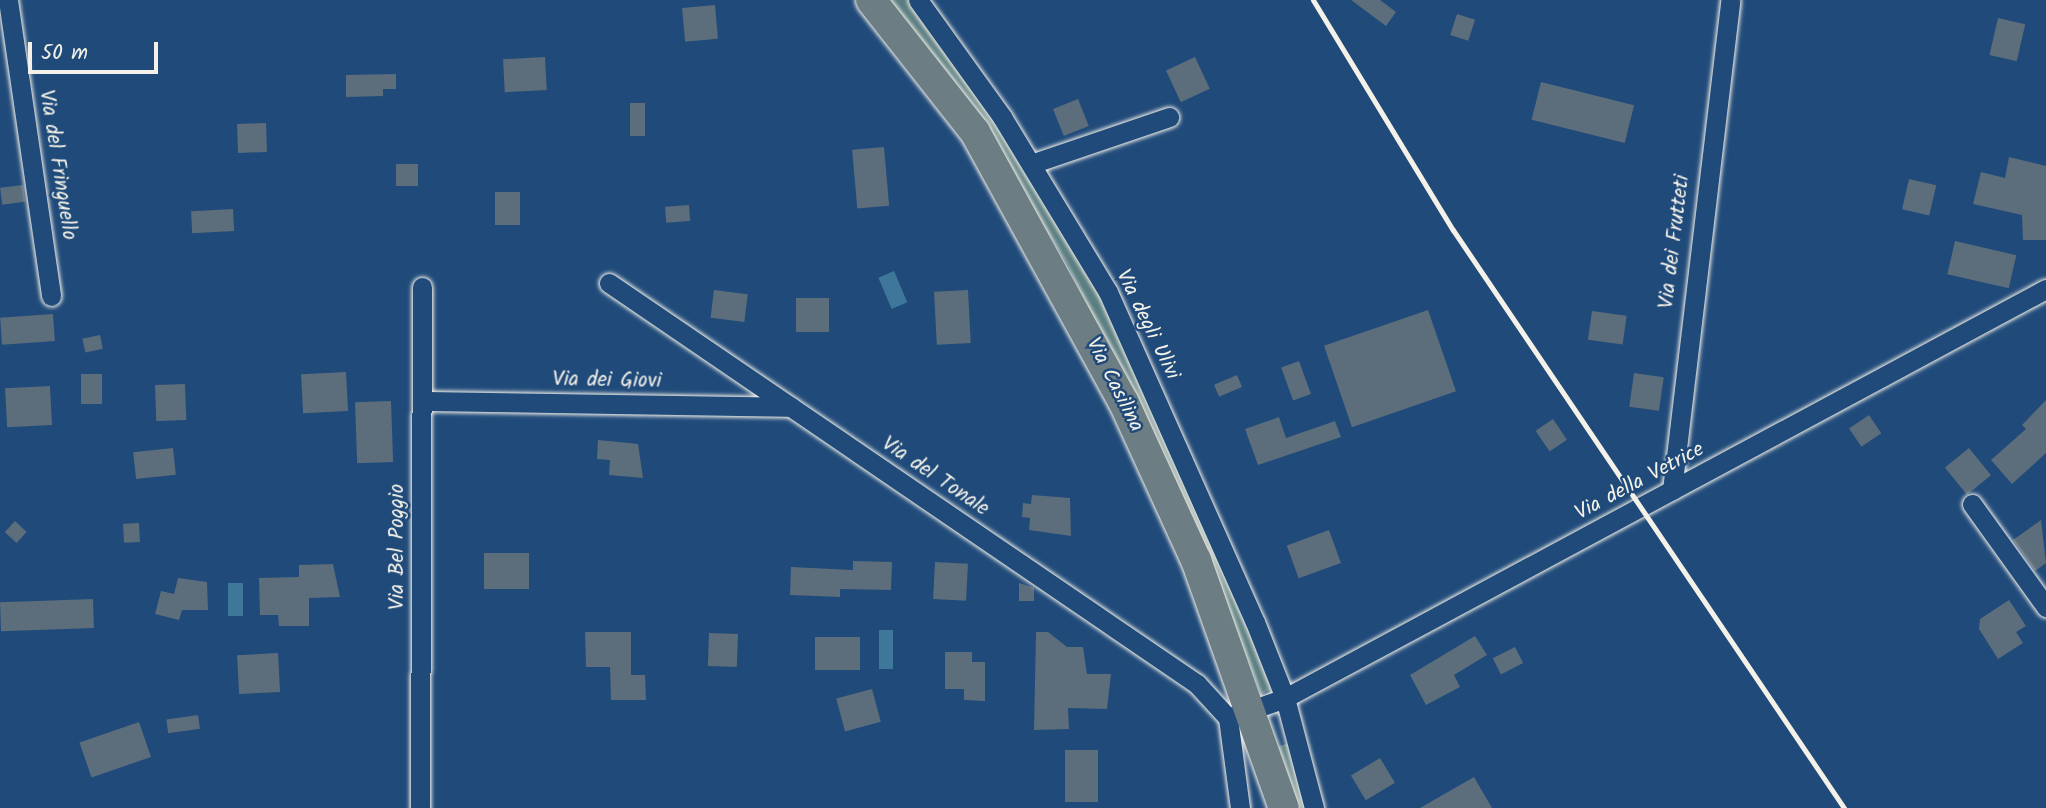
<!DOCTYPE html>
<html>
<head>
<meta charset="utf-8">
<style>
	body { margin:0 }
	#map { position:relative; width:2046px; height:808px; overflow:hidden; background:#1f4a7a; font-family:Kalam,sans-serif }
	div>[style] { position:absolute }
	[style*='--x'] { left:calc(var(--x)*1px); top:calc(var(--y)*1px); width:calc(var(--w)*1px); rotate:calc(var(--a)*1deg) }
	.green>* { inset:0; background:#587c81; transform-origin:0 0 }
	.water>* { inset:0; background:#3f779b; transform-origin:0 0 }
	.building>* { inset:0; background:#5c6d7c; transform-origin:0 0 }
	.roads { filter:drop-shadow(0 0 2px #f4f1e8) drop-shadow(0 0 2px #f4f1e8) }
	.street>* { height:19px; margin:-9.5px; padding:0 9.5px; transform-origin:9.5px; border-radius:9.5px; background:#1f4a7a }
	.primary>* { height:30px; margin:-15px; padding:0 15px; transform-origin:15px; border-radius:15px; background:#6d7d84 }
	.rail>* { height:5px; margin:-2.5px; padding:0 2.5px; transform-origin:2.5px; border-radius:2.5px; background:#f4f1e8 }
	span { translate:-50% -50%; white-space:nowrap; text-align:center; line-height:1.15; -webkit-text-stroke:5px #1f4a7a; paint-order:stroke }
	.street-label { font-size:21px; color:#f4f1e8 }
	.scale { position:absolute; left:28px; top:42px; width:130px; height:32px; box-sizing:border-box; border:4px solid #f4f1e8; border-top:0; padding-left:9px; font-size:21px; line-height:24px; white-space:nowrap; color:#f4f1e8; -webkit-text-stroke:5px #1f4a7a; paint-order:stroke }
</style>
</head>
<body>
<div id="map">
	<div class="green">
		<div style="clip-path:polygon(890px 0,911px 0,931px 22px,1087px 264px,1274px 688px,1261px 694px,1217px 579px,1068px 265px,967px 102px)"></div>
		<div style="left:1289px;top:743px;width:68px;height:11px;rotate:73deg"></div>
	</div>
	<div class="water">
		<div style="left:894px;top:271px;width:34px;height:17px;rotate:67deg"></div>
		<div style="left:228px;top:583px;width:15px;height:33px"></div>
		<div style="left:879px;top:630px;width:14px;height:39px"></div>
	</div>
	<div class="building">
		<div style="clip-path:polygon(1351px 0,1380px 0,1396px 12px,1386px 26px)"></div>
		<div style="left:715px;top:5px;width:34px;height:33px;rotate:85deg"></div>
		<div style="left:1457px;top:14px;width:19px;height:22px;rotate:18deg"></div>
		<div style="left:1998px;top:18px;width:28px;height:38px;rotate:13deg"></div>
		<div style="left:545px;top:57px;width:33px;height:42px;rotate:87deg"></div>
		<div style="left:1195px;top:57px;width:35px;height:32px;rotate:65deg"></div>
		<div style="clip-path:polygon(396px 74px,396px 89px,383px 89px,383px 96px,346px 97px,346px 75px)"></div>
		<div style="left:1541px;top:82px;width:96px;height:39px;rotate:14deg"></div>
		<div style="left:1078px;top:99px;width:29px;height:27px;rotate:68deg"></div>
		<div style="left:630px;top:103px;width:15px;height:33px"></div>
		<div style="left:266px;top:123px;width:29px;height:29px;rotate:88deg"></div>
		<div style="left:884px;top:147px;width:59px;height:32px;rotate:85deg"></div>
		<div style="clip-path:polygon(2009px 157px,2046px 166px,2046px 240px,2023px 240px,2022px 215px,1973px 204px,1981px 172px,2005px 178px)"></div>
		<div style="left:418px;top:164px;width:22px;height:22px;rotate:90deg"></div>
		<div style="left:1909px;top:179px;width:28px;height:31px;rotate:13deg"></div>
		<div style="left:23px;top:185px;width:17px;height:23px;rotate:83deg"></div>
		<div style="left:495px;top:192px;width:25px;height:33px"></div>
		<div style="left:689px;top:205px;width:16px;height:24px;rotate:86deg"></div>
		<div style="left:233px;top:209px;width:22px;height:42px;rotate:87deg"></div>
		<div style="left:1955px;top:241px;width:63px;height:34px;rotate:13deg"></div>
		<div style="left:714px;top:290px;width:34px;height:28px;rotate:7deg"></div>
		<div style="left:968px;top:290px;width:53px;height:34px;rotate:87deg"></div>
		<div style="left:796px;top:298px;width:33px;height:34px"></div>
		<div style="left:1428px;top:310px;width:86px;height:110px;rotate:71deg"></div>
		<div style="left:1592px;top:311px;width:35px;height:29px;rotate:8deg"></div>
		<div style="left:53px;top:314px;width:27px;height:53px;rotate:86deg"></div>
		<div style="left:100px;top:335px;width:14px;height:18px;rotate:78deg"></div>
		<div style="left:1299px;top:361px;width:35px;height:19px;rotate:70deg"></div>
		<div style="left:346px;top:372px;width:39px;height:45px;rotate:87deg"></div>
		<div style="left:1634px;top:373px;width:30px;height:34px;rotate:8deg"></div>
		<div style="left:81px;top:374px;width:21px;height:30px"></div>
		<div style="left:1237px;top:375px;width:13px;height:25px;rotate:67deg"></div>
		<div style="left:185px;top:384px;width:36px;height:30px;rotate:88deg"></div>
		<div style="left:50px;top:386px;width:39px;height:45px;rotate:87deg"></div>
		<div style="clip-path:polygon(2046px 400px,2046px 453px,2012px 484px,1991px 460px,2026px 429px,2022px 425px)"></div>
		<div style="left:391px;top:401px;width:61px;height:36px;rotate:88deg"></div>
		<div style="left:1869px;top:415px;width:22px;height:24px;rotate:56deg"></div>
		<div style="clip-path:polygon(1279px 417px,1286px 438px,1335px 421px,1341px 437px,1258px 465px,1245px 429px)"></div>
		<div style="left:1553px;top:419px;width:25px;height:21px;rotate:56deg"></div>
		<div style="clip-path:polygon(598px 440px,638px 444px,643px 478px,609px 475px,610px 460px,597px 459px)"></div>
		<div style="left:173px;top:448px;width:27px;height:40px;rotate:84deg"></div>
		<div style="left:1969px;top:448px;width:35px;height:31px;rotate:51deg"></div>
		<div style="clip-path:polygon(1032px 495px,1070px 498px,1071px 536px,1029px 530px,1030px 518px,1022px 517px,1023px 503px,1031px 504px)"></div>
		<div style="clip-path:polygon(2041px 520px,2046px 563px,2035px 571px,2013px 540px)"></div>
		<div style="left:15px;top:521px;width:16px;height:15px;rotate:43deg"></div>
		<div style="left:139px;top:523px;width:19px;height:16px;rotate:87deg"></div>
		<div style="left:1329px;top:530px;width:35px;height:45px;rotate:70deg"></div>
		<div style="left:484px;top:553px;width:45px;height:36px"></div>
		<div style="clip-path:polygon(853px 561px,892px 562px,891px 590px,840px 589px,840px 597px,790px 595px,791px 567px,853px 570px)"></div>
		<div style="left:935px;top:562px;width:33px;height:37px;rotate:3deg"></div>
		<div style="clip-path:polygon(333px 564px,340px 597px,309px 598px,309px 626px,279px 626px,278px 615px,260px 615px,259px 578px,299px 577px,299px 565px)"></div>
		<div style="clip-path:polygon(178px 578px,207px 582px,208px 610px,182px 610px,179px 620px,155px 614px,161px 591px,174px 594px)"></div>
		<div style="clip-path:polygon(1019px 583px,1034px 588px,1034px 601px,1019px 601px)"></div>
		<div style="left:93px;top:599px;width:29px;height:93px;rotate:88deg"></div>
		<div style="clip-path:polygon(2009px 600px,2026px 626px,2016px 632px,2023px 643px,1998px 659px,1979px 629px,1980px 619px)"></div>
		<div style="clip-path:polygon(585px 632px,631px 632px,631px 675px,645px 675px,646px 700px,611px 700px,610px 667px,586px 667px)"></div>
		<div style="clip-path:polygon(1036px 632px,1048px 632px,1067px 647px,1083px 647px,1087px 674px,1111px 674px,1107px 709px,1068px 708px,1069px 729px,1034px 730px)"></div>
		<div style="left:709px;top:633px;width:29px;height:33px;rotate:2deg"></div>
		<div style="clip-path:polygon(1475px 636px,1487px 655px,1454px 675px,1460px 687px,1426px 705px,1410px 675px)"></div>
		<div style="left:815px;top:637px;width:45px;height:33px"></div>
		<div style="left:1515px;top:647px;width:18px;height:25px;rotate:63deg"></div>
		<div style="clip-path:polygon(945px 652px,972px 652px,972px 662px,985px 662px,985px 701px,964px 700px,964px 689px,945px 689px)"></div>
		<div style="left:278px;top:653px;width:39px;height:41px;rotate:87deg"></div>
		<div style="left:872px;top:689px;width:34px;height:37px;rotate:75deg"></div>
		<div style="left:198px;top:715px;width:14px;height:32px;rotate:82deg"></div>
		<div style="left:139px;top:722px;width:37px;height:63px;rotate:71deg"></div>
		<div style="left:1065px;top:750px;width:33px;height:52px"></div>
		<div style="left:1380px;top:758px;width:29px;height:34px;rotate:59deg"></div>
		<div style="clip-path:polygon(1474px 777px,1492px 808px,1420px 808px)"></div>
	</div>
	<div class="roads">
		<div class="street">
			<div style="--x:8;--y:0;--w:299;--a:81.7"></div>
			<div style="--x:918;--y:0;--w:144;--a:54.3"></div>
			<div style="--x:1002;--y:117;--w:205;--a:58.8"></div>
			<div style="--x:1108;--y:292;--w:361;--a:66"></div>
			<div style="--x:1255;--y:622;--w:82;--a:68.5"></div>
			<div style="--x:1285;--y:698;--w:114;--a:75.2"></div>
			<div style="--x:1031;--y:164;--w:146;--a:-18.8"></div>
			<div style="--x:609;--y:283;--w:712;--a:34.29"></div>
			<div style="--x:1197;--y:684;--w:46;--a:47.6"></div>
			<div style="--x:1228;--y:718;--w:91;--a:82.4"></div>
			<div style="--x:422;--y:401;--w:369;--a:0.9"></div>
			<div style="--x:1672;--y:490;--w:493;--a:-83.2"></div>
			<div style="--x:1972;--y:504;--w:127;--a:54.3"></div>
			<div style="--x:1228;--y:718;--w:60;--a:-19.3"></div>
			<div style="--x:1285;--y:698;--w:864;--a:-28.26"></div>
			<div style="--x:420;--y:808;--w:521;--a:-89.78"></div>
		</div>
		<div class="primary">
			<div style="--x:871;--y:0;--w:168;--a:51.8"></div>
			<div style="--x:975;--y:132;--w:309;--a:61.2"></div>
			<div style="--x:1124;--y:403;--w:173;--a:65.4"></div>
			<div style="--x:1196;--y:560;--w:263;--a:70.5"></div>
		</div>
	</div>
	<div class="rail">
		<div style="--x:1313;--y:0;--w:269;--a:58.7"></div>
		<div style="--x:1453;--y:230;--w:698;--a:55.92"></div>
	</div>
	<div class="street-label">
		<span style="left:57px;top:165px;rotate:81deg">Via del Fringuello</span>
		<span style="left:1675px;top:242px;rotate:-83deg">Via dei Frutteti</span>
		<span style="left:1147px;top:325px;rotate:64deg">Via degli Ulivi</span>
		<span style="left:607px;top:381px;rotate:1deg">Via dei Giovi</span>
		<span style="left:1114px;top:385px;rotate:63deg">Via Casilina</span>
		<span style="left:935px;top:477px;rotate:34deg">Via del Tonale</span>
		<span style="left:1640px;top:482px;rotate:-28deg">Via della Vetrice</span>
		<span style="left:398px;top:547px;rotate:-90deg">Via Bel Poggio</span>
	</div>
	<div class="scale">50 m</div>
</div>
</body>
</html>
